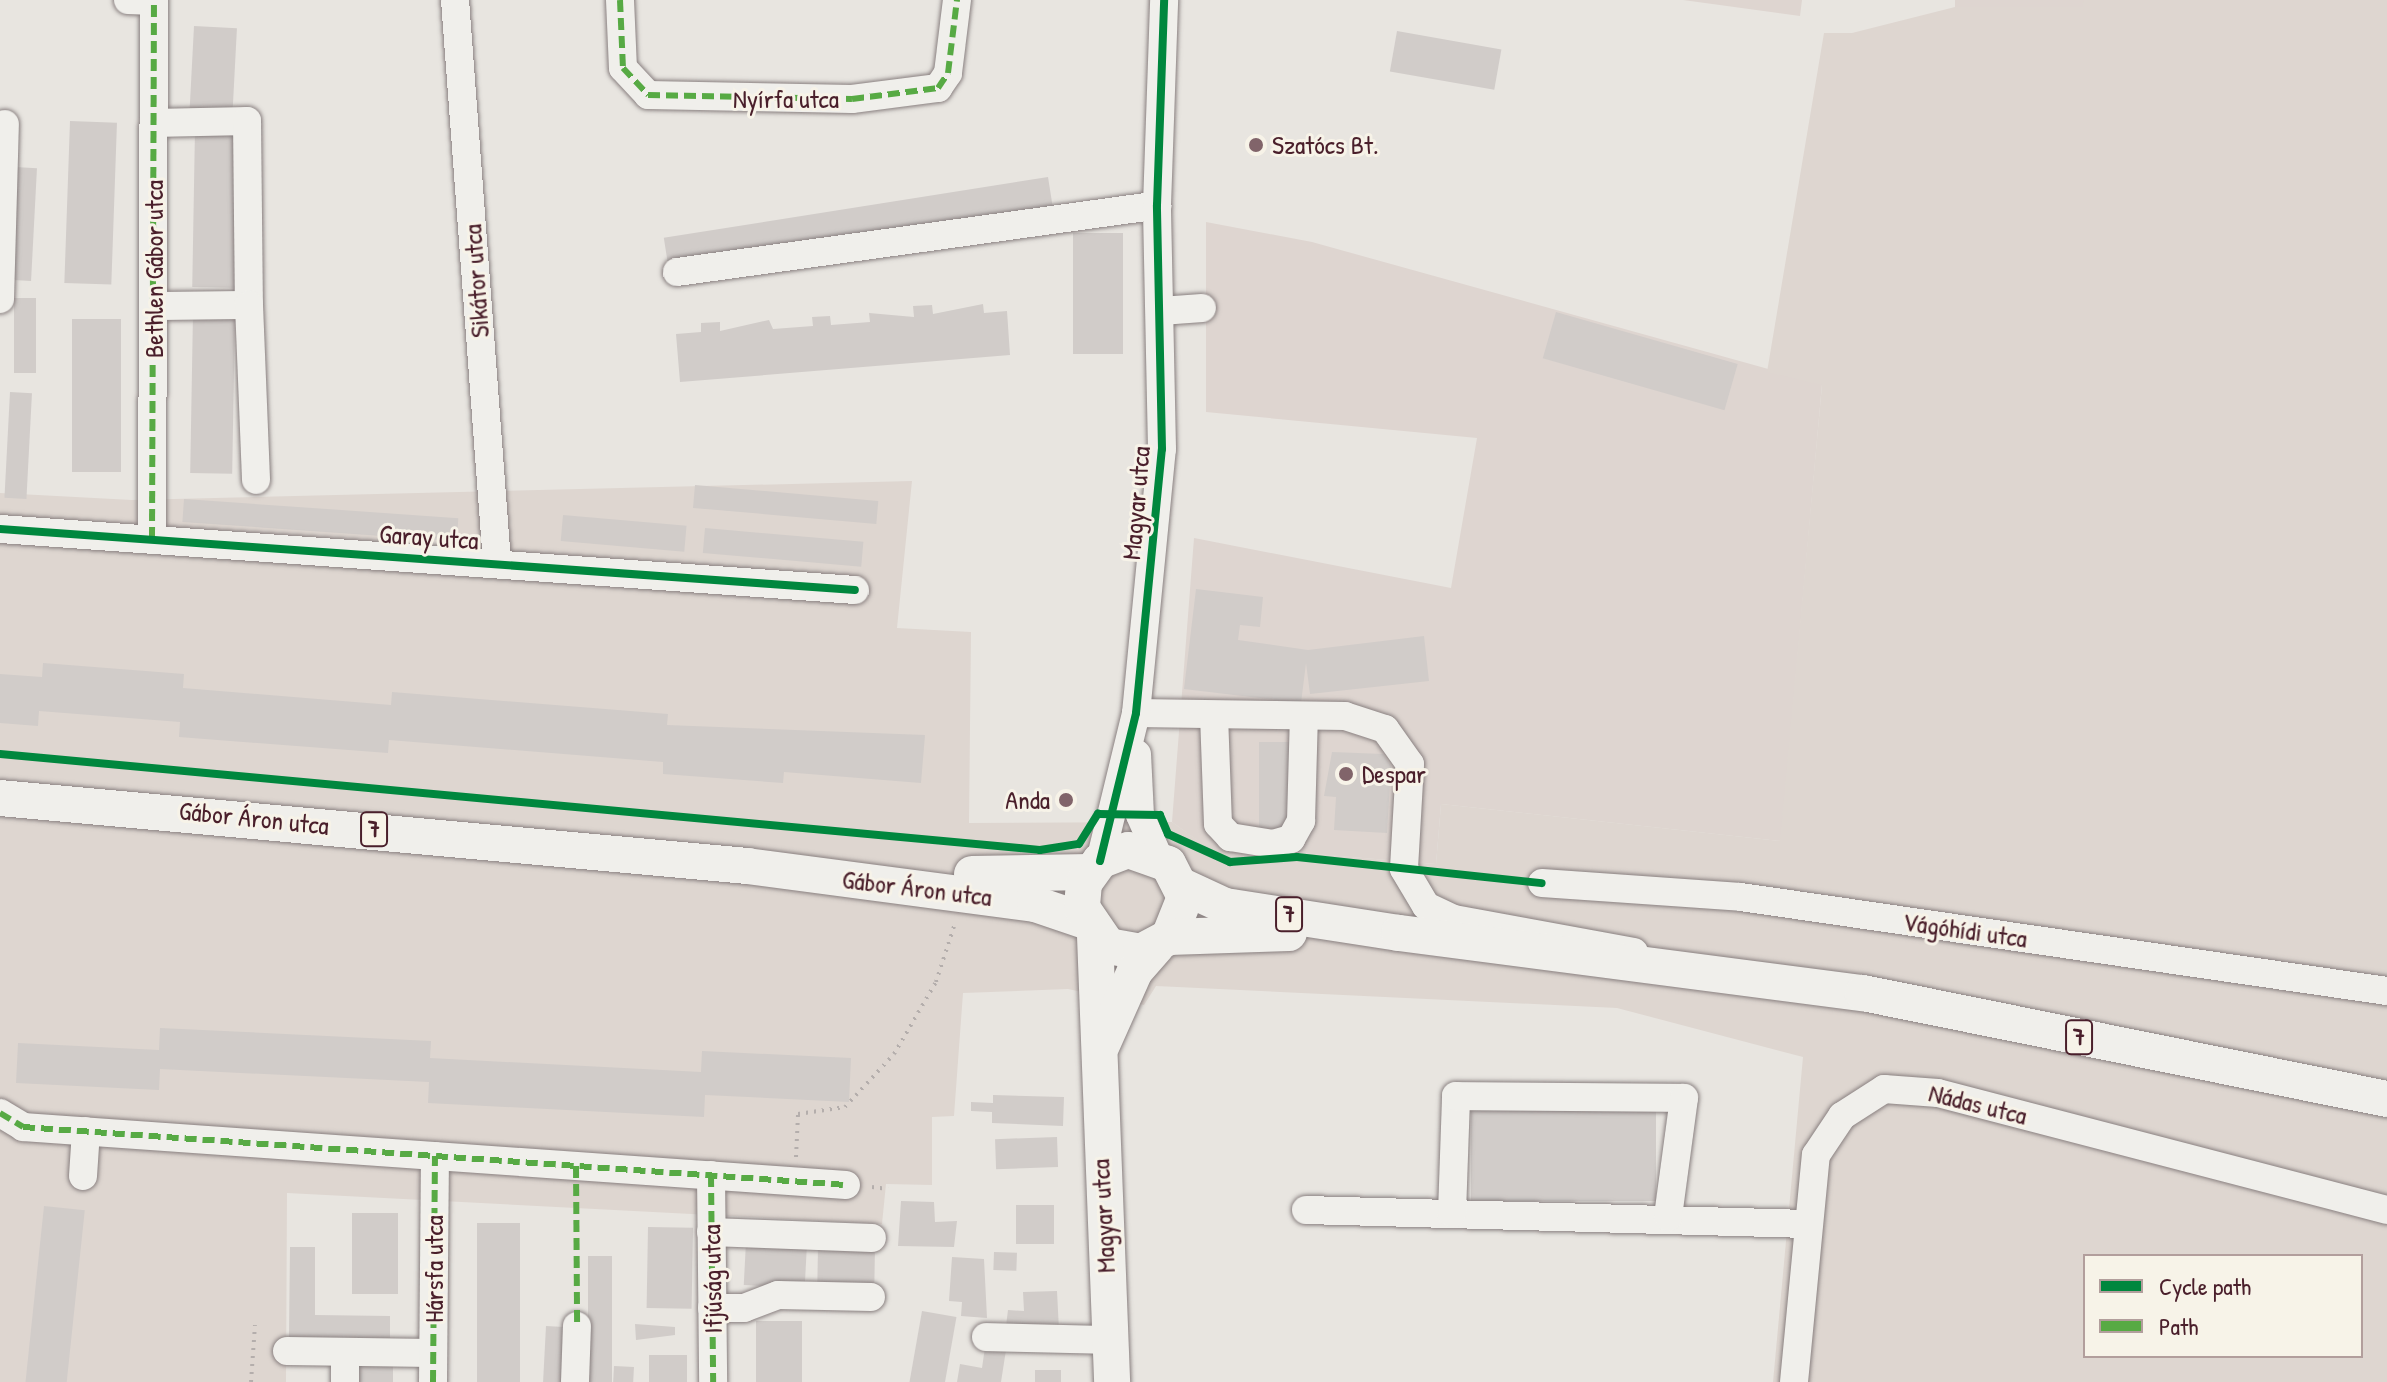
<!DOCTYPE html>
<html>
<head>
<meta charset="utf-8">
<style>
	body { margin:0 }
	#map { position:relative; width:2387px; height:1382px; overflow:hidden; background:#e8e5e0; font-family:"Patrick Hand",sans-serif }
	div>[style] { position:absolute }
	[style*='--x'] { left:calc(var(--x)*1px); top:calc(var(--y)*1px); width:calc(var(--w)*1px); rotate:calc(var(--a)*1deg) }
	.built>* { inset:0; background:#ded5d0; transform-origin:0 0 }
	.green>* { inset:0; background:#ded6d0 }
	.building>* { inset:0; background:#d1ccc9; transform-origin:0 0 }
	.path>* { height:4px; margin-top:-2px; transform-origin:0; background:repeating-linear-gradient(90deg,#b4aeac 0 2px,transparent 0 8px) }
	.roads { filter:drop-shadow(0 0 2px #898080) drop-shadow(0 0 2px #898080) }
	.minor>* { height:28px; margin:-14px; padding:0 14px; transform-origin:14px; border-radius:14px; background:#f0efeb }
	.major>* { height:36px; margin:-18px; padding:0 18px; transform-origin:18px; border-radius:18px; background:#f0efeb }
	.quiet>* { height:6px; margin-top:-3px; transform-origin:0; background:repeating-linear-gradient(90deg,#57aa44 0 12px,transparent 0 18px) }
	.cycleway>* { height:8px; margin:-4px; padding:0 4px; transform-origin:4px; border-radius:4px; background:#00873e }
	.dots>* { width:22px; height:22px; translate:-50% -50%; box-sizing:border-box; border:4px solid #f7f3e8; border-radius:50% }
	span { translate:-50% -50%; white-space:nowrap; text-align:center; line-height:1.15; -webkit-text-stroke:6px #f7f3e8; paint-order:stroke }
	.shield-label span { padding:2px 6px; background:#f7f3e8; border:2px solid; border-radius:6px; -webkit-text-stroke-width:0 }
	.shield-label { font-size:24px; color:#4a1f2b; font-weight:700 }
	.street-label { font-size:26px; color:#4a1f2b }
	.poi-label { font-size:26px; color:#4a1f2b }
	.left { translate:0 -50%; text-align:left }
	.right { translate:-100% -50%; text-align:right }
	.legend { position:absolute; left:2083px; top:1254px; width:280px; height:104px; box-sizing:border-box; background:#f7f3e8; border:2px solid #b29e9c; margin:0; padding:10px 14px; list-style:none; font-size:24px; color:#4a1f2b }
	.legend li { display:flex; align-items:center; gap:16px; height:40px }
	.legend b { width:40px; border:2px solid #b29e9c }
</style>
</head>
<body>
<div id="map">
	<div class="built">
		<div style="clip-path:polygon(1683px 0,1802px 0,1800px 16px)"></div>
		<div style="left:1955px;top:0;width:129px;height:7px"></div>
		<div style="clip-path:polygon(1206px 222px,1312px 242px,1822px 384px,1781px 841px,1441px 804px,1436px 864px,1290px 852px,1218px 855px,1172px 822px,1194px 538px,1451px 588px,1477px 438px,1206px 412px)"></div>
	</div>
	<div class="green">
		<div style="clip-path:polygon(evenodd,2084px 0,2387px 0,2387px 1382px,1773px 1382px,1803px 1057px,1617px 1008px,1156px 986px,1144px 1005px,1068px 989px,963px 993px,954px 1116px,932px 1117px,932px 1185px,886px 1184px,882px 1224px,287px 1193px,286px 1382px,0 1382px,0 493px,132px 500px,912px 481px,897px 628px,971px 632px,969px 823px,1172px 822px,1219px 855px,1290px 852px,1436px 864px,1441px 804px,1780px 841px,1822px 385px,1767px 372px,1824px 33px,1852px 33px,1955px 7px,2083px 7px,2084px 0,2085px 1256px,2361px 1256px,2361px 1356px,2085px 1356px,2085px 1256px)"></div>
	</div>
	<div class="building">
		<div style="left:194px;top:26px;width:43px;height:82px;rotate:3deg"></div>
		<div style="left:1397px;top:31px;width:106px;height:41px;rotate:10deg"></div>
		<div style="left:70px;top:121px;width:47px;height:162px;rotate:2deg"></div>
		<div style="left:195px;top:128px;width:43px;height:159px;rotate:1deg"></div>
		<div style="left:15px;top:167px;width:22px;height:113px;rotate:3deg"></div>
		<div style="left:1048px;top:177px;width:32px;height:389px;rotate:81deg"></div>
		<div style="left:1073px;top:233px;width:50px;height:121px"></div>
		<div style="left:14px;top:298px;width:22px;height:75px"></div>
		<div style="clip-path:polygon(983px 304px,984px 313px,1007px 311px,1010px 355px,680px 382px,676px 334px,701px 332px,701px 323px,720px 322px,720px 331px,769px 320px,773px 329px,813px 326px,812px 317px,830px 316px,831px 325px,870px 322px,869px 313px,914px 317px,913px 306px,932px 305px,933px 314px)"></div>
		<div style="left:193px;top:312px;width:42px;height:161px;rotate:1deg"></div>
		<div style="left:1556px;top:312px;width:189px;height:48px;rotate:16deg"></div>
		<div style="left:72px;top:319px;width:49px;height:153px"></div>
		<div style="left:10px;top:392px;width:22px;height:106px;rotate:3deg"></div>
		<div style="left:695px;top:485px;width:184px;height:23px;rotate:5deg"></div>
		<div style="left:184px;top:499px;width:275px;height:23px;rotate:4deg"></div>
		<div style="left:563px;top:515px;width:124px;height:26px;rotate:5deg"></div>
		<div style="left:705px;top:528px;width:159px;height:25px;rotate:5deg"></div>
		<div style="clip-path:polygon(1196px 589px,1263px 597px,1260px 627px,1240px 625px,1238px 640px,1308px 650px,1424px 636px,1429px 681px,1310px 694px,1306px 663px,1301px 703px,1184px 689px)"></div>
		<div style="clip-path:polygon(43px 663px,184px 674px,183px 688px,391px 705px,392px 692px,668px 714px,667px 725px,925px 735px,921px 783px,784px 772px,783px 783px,663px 774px,663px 762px,389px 740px,388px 753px,179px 737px,180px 722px,39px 711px,38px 726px,0 723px,0 674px,42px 677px)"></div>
		<div style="left:1259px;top:742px;width:32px;height:88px"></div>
		<div style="clip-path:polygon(1332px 752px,1383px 754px,1391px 766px,1387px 833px,1334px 830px,1336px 797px,1324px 796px)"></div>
		<div style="clip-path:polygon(160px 1028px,431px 1041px,430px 1058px,701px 1072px,702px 1051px,851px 1058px,849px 1102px,705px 1095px,704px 1117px,428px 1103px,429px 1082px,160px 1069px,159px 1090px,16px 1083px,18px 1043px,159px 1050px)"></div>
		<div style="clip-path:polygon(993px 1095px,1064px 1097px,1063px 1126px,992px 1123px,992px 1112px,971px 1111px,971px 1102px,993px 1103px)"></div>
		<div style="left:1471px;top:1110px;width:185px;height:91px"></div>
		<div style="left:1057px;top:1137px;width:30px;height:62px;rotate:88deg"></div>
		<div style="clip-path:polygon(901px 1201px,934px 1202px,935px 1222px,957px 1221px,954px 1247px,898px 1246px)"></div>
		<div style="left:1016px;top:1205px;width:38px;height:39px"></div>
		<div style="left:44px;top:1206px;width:41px;height:177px;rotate:6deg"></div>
		<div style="left:352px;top:1213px;width:46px;height:81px"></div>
		<div style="left:477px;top:1223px;width:43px;height:159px"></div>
		<div style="left:648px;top:1227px;width:45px;height:81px;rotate:1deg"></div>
		<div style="left:746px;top:1242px;width:61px;height:43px;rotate:3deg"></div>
		<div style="left:818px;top:1246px;width:57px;height:41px;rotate:1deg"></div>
		<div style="clip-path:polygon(290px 1247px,315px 1247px,315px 1315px,390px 1316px,390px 1338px,289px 1337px)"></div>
		<div style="left:994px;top:1252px;width:23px;height:18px;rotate:2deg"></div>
		<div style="left:588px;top:1256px;width:24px;height:126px"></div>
		<div style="clip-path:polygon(952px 1257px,984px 1259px,987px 1318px,961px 1316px,962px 1302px,949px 1301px)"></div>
		<div style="clip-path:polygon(1057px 1291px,1059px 1330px,1006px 1326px,1008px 1310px,1024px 1311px,1023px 1292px)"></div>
		<div style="left:922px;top:1311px;width:35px;height:72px;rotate:10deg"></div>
		<div style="left:756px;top:1321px;width:46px;height:61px"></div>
		<div style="clip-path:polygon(635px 1324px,675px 1327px,675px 1335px,636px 1340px)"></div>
		<div style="left:546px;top:1326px;width:22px;height:56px;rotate:3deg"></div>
		<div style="clip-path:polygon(985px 1347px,1006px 1350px,1001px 1382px,957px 1382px,960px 1364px,982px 1368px)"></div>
		<div style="left:649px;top:1355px;width:38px;height:27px"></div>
		<div style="left:353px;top:1365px;width:40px;height:17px"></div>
		<div style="left:614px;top:1366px;width:20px;height:16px;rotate:3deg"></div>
		<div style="left:1035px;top:1370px;width:26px;height:12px"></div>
	</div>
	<div class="path">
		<div style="--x:796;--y:1157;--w:43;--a:-87.3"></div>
		<div style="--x:798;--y:1114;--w:48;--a:-8.5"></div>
		<div style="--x:845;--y:1107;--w:72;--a:-47.2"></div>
		<div style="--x:894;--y:1054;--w:83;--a:-59.7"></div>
		<div style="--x:936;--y:982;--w:62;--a:-72.1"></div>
		<div style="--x:872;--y:1187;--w:16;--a:7"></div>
		<div style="--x:251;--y:1382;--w:57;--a:-86"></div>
	</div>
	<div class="roads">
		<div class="minor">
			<div style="--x:128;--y:0;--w:26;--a:2"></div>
			<div style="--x:455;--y:0;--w:564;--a:85.73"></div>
			<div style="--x:620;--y:0;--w:68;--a:87.5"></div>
			<div style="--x:623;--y:68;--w:37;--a:47"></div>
			<div style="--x:648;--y:95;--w:204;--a:1.1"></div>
			<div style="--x:852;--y:99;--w:87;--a:-7.3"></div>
			<div style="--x:938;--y:88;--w:18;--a:-56"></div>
			<div style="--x:948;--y:73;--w:74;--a:-83"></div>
			<div style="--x:154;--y:123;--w:93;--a:-1.2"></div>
			<div style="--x:247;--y:121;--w:184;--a:89.4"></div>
			<div style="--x:677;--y:272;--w:485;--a:-7.9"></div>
			<div style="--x:0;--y:299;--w:175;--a:-88.4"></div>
			<div style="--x:154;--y:306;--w:95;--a:-0.6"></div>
			<div style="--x:249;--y:305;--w:175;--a:87.7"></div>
			<div style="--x:1161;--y:311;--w:41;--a:-4.2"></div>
			<div style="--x:0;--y:529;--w:857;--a:4.08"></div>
			<div style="--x:152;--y:539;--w:539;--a:-89.79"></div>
			<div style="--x:1136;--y:713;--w:209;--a:0.8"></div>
			<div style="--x:1345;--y:716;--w:42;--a:18"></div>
			<div style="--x:1385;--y:729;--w:43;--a:54.5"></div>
			<div style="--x:1410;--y:764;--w:105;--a:93.3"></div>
			<div style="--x:1404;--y:869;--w:43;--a:59.3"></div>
			<div style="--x:1426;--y:906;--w:31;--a:25"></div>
			<div style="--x:1454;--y:919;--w:183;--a:10.4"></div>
			<div style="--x:1214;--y:715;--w:109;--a:87.9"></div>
			<div style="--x:1218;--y:824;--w:18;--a:47"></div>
			<div style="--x:1230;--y:837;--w:44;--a:9.2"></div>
			<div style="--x:1273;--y:844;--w:19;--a:-16"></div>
			<div style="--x:1291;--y:839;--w:21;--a:-61"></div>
			<div style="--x:1301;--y:821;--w:105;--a:-88.4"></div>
			<div style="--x:1137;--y:754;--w:61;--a:87.2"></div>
			<div style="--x:1140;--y:815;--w:45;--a:66.3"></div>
			<div style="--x:1100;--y:861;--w:152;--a:-76.3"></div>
			<div style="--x:1136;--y:713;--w:265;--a:-84.4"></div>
			<div style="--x:1162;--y:449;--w:244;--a:-91.2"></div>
			<div style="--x:1157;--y:205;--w:205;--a:-88"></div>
			<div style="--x:1542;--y:883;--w:199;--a:4"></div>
			<div style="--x:1741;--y:897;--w:653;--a:8.28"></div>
			<div style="--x:0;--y:1113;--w:27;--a:31"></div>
			<div style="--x:23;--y:1127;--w:825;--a:4.03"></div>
			<div style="--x:711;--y:1175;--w:207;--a:89.4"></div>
			<div style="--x:83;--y:1176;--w:45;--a:-86.2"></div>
			<div style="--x:1306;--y:1210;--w:499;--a:1.6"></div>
			<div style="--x:1452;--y:1213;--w:117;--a:-88"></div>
			<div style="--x:1456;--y:1096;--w:228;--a:0.5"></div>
			<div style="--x:1684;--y:1098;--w:120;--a:97.7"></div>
			<div style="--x:711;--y:1232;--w:161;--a:2.1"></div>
			<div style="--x:712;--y:1308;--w:32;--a:0"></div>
			<div style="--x:744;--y:1308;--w:36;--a:-21"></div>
			<div style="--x:778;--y:1295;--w:93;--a:1.2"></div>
			<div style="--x:986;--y:1337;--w:124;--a:1.4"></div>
			<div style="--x:287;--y:1351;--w:146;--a:0.8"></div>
			<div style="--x:345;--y:1352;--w:30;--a:90"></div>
			<div style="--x:433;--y:1382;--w:226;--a:-89.5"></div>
			<div style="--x:575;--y:1382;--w:56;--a:-88"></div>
			<div style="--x:1794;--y:1382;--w:228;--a:-84.5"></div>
			<div style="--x:1816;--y:1155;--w:47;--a:-56.3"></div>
			<div style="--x:1842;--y:1116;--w:50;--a:-32.7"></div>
			<div style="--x:1884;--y:1089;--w:54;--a:4.2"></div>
			<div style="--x:1938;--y:1093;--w:464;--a:14.6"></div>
		</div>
		<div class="major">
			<div style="--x:0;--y:798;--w:750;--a:5.2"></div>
			<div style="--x:747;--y:866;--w:290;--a:7.5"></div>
			<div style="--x:1035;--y:904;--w:53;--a:18.8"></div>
			<div style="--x:972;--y:874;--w:118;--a:-1"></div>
			<div style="--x:1182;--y:886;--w:47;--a:24.9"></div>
			<div style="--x:1225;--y:906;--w:176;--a:8.8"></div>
			<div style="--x:1399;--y:933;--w:468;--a:7.4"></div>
			<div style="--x:1863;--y:993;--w:535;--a:11.44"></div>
			<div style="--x:1095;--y:936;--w:446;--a:87.8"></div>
			<div style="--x:1169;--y:937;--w:43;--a:-68.2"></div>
			<div style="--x:1185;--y:897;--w:37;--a:-117"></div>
			<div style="--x:1168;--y:864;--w:42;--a:-160.7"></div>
			<div style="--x:1128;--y:850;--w:30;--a:159"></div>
			<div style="--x:1100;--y:861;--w:27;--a:126"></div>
			<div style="--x:1084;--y:883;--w:25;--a:95"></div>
			<div style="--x:1082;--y:908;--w:46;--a:55.6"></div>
			<div style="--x:1108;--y:946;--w:34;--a:10"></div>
			<div style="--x:1141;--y:952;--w:32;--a:-28"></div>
			<div style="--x:1169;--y:937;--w:120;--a:-1.9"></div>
			<div style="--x:1102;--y:1045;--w:81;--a:-66"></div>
			<div style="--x:1135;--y:971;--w:33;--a:-49"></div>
		</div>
	</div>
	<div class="quiet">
		<div style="--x:620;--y:0;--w:68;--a:87.5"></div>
		<div style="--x:623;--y:68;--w:37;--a:47"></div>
		<div style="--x:648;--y:95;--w:204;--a:1.1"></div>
		<div style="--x:852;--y:99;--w:87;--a:-7.3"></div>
		<div style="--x:938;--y:88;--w:18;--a:-56"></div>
		<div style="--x:948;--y:73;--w:74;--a:-83"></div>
		<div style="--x:152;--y:539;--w:539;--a:-89.79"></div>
		<div style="--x:0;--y:1113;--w:27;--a:31"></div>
		<div style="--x:23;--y:1127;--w:825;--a:4.03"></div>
		<div style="--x:576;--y:1166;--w:160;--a:89.6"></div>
		<div style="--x:711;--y:1175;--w:207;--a:89.4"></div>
		<div style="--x:433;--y:1382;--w:226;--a:-89.5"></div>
	</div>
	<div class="cycleway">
		<div style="--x:0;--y:529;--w:857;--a:4.08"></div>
		<div style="--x:0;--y:754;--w:1044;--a:5.27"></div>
		<div style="--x:1040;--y:850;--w:39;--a:-9"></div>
		<div style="--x:1079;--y:844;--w:36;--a:-58"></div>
		<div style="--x:1098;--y:814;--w:62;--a:0.9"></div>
		<div style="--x:1160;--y:815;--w:21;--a:67"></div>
		<div style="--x:1168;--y:834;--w:68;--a:24.3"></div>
		<div style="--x:1230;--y:862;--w:67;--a:-4.3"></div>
		<div style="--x:1297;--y:857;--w:246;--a:6.1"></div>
		<div style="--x:1100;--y:861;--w:152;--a:-76.3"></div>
		<div style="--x:1136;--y:713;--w:265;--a:-84.4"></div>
		<div style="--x:1162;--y:449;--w:244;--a:-91.2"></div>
		<div style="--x:1157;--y:205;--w:205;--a:-88"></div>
	</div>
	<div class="dots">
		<div style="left:1256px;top:145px;background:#81646a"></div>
		<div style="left:1346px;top:774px;background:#81646a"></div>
		<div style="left:1066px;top:800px;background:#81646a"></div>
	</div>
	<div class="shield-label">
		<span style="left:374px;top:829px">7</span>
		<span style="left:1289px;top:914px">7</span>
		<span style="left:2079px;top:1037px">7</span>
	</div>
	<div class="street-label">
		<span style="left:786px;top:99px">Nyírfa utca</span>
		<span style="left:154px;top:269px;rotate:-90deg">Bethlen Gábor utca</span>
		<span style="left:476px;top:281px;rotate:-94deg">Sikátor utca</span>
		<span style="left:1136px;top:503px;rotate:-85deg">Magyar utca</span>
		<span style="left:429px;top:537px;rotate:4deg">Garay utca</span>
		<span style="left:254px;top:818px;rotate:6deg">Gábor Áron utca</span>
		<span style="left:917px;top:888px;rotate:7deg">Gábor Áron utca</span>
		<span style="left:1965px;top:930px;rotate:8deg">Vágóhídi utca</span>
		<span style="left:1978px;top:1104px;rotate:14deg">Nádas utca</span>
		<span style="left:1103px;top:1216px;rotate:-93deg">Magyar utca</span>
		<span style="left:434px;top:1269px;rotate:-90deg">Hársfa utca</span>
		<span style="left:712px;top:1279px;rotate:-91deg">Ifjúság utca</span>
	</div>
	<div class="poi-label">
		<span class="left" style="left:1272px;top:145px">Szatócs Bt.</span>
		<span class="left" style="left:1362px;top:774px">Despar</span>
		<span class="right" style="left:1050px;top:800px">Anda</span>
	</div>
	<ul class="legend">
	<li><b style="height:10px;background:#00873e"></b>Cycle path</li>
	<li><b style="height:10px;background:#57aa44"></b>Path</li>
	</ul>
</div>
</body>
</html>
